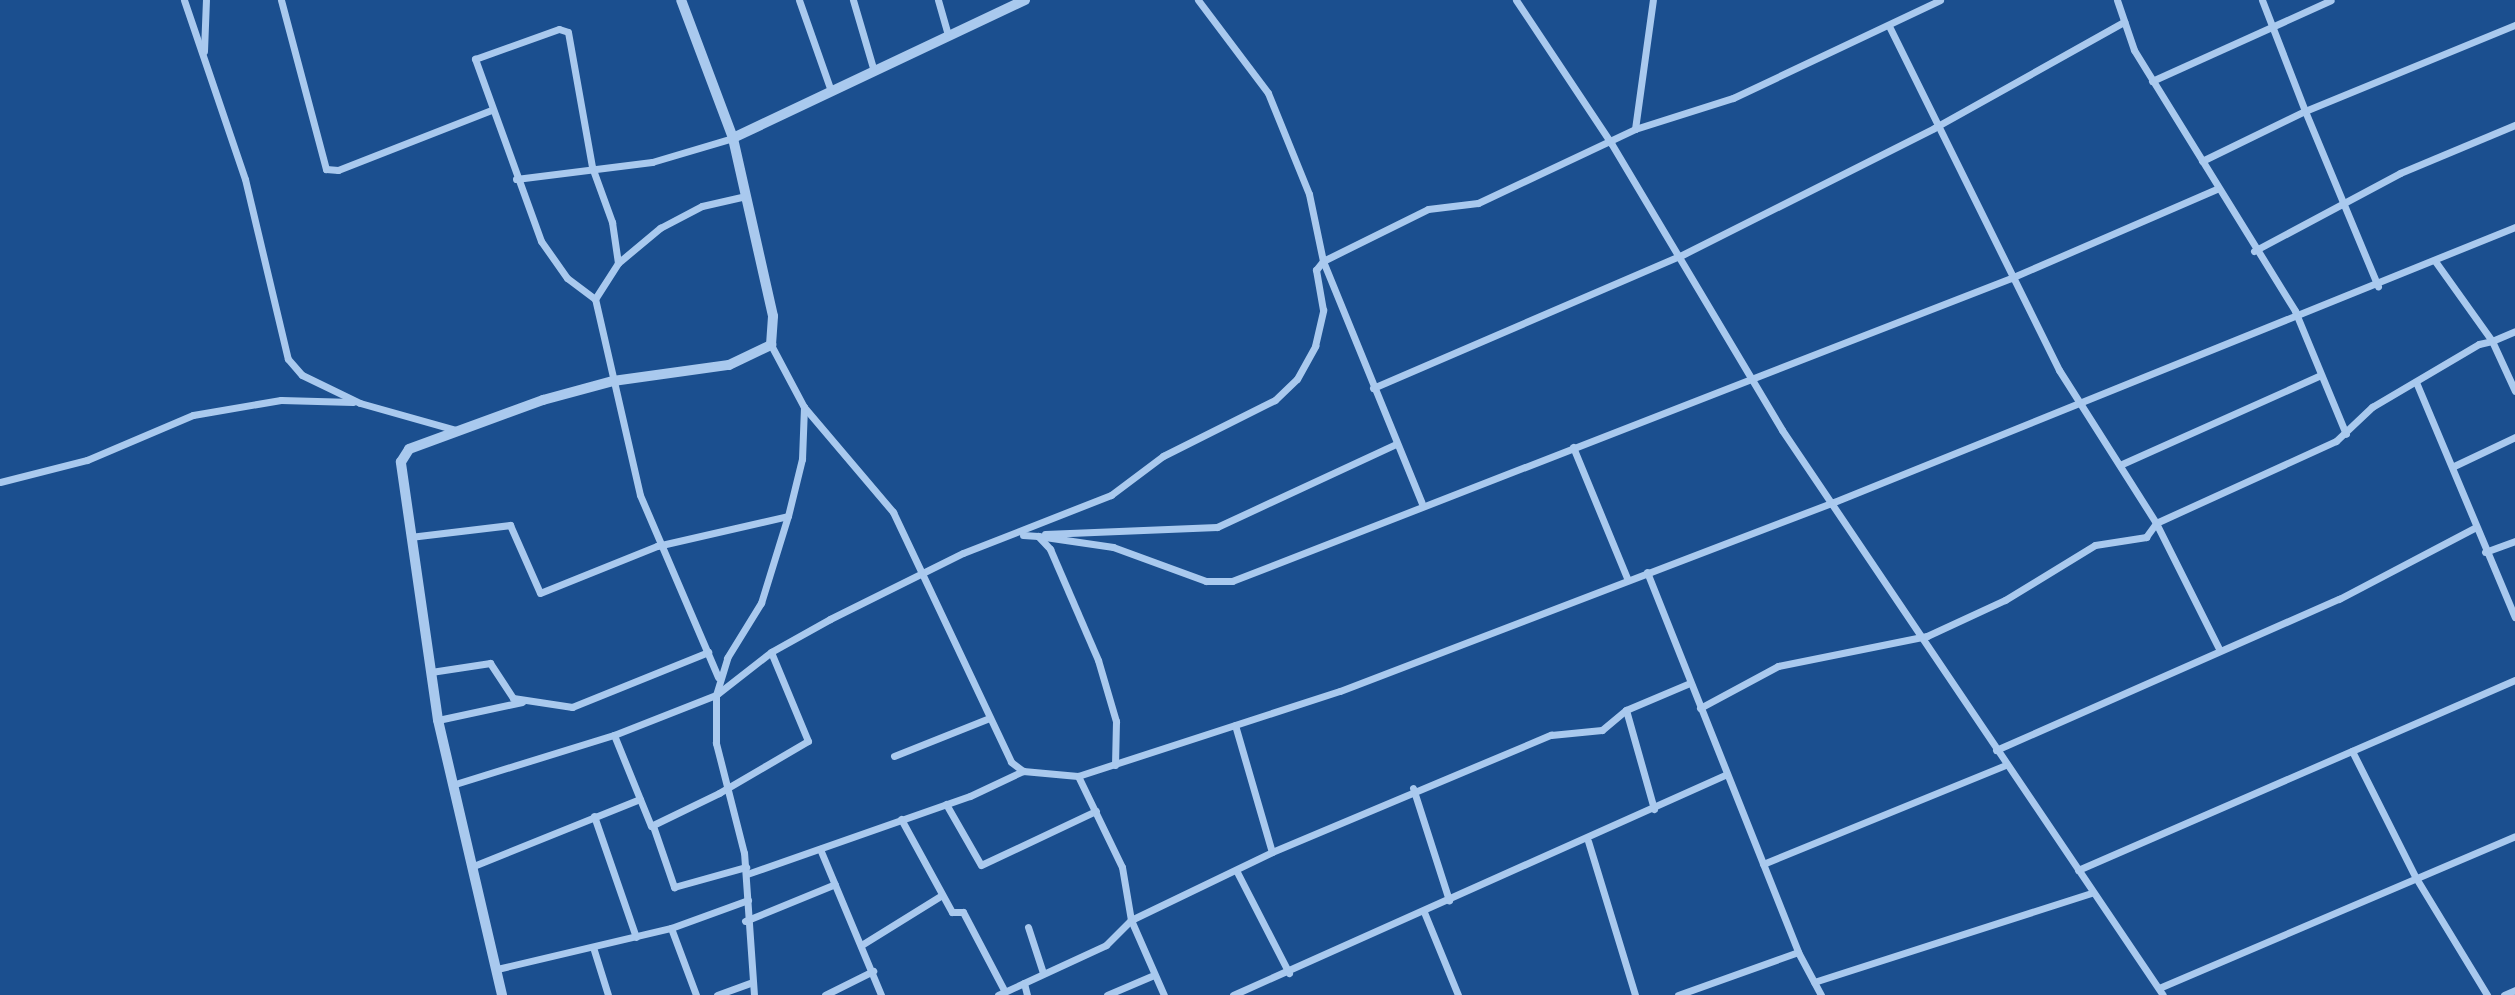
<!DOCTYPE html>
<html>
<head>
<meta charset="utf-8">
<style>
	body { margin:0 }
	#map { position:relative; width:2515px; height:995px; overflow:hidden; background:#1b4f8f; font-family:"DM Sans",sans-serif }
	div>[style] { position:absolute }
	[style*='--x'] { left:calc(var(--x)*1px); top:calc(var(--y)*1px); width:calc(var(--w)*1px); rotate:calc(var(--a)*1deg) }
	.minor>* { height:7px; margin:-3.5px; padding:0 3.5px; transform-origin:3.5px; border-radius:3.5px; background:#a9c9ee }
	.tertiary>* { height:10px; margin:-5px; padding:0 5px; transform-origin:5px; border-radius:5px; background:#a9c9ee }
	span { translate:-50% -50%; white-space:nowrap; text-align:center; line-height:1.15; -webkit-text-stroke:5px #1b4f8f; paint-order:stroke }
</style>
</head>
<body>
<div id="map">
	<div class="minor">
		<div style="--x:184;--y:0;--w:189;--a:71.2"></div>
		<div style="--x:245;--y:179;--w:185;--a:76.6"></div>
		<div style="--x:288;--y:359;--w:21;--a:49"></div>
		<div style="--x:302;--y:375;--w:64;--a:25.8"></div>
		<div style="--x:360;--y:403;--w:100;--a:15.7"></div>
		<div style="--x:281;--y:0;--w:175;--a:75.1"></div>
		<div style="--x:326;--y:169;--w:12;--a:5"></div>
		<div style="--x:338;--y:170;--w:164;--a:-21.4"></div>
		<div style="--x:799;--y:0;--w:96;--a:70.6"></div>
		<div style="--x:853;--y:0;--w:71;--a:73.6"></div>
		<div style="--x:938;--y:0;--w:33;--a:74"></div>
		<div style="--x:1198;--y:0;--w:116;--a:53"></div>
		<div style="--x:1268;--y:93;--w:109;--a:67.9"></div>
		<div style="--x:1309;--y:194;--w:68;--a:78.2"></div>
		<div style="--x:1323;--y:261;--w:261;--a:67.8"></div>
		<div style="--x:1516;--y:0;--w:172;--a:56.4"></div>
		<div style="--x:1611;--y:143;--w:334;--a:59.2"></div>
		<div style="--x:1782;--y:430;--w:681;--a:56.01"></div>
		<div style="--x:2117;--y:0;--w:53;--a:71.2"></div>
		<div style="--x:2134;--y:50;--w:307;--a:58.3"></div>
		<div style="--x:2295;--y:311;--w:133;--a:67.5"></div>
		<div style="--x:2262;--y:0;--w:119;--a:68.8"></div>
		<div style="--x:2305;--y:111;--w:227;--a:-22.3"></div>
		<div style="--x:1889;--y:26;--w:384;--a:63.7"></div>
		<div style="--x:2059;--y:370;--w:181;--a:57.6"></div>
		<div style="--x:2156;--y:523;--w:198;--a:-24.5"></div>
		<div style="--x:2336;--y:441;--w:50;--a:-43.4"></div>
		<div style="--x:2372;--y:407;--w:124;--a:-30.5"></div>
		<div style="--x:2479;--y:344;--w:13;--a:-13"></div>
		<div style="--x:2492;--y:341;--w:55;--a:65.3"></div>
		<div style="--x:204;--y:51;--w:51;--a:-87.8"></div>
		<div style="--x:2152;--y:81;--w:196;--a:-24.3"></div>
		<div style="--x:1635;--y:129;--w:130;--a:-82.1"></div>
		<div style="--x:2202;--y:161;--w:114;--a:-25.9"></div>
		<div style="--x:2305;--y:111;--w:190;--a:67.4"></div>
		<div style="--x:516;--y:179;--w:137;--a:-7.1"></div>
		<div style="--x:652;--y:162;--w:84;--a:-16.5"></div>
		<div style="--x:2254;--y:251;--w:166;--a:-28.1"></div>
		<div style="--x:2400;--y:173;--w:125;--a:-22.7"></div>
		<div style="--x:2435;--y:261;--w:98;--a:54.5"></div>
		<div style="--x:2492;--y:341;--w:25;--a:-23"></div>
		<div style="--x:595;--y:299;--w:35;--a:-143"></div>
		<div style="--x:567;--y:278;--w:45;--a:-125.1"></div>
		<div style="--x:541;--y:241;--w:194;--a:-109.9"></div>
		<div style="--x:475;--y:59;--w:89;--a:-19.7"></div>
		<div style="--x:559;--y:29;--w:9;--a:18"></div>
		<div style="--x:568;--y:32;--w:137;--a:79.9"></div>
		<div style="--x:592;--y:167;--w:59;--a:70"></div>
		<div style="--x:612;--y:222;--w:41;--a:81.7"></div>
		<div style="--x:771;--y:345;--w:70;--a:62"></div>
		<div style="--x:804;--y:407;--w:138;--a:49.7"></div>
		<div style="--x:893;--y:512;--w:276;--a:64.7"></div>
		<div style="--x:1011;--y:762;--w:15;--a:37"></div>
		<div style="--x:1023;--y:771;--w:55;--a:5.2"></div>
		<div style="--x:1078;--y:776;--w:275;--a:-18"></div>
		<div style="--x:1340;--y:691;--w:529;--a:-20.94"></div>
		<div style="--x:1834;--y:502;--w:734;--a:-21.99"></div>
		<div style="--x:2416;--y:382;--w:255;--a:67.2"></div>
		<div style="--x:1373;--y:388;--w:334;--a:-23.3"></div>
		<div style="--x:1680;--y:256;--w:284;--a:-26.7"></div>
		<div style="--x:1934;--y:128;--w:218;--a:-29.2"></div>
		<div style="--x:1573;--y:447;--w:142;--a:67.6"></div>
		<div style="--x:2122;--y:464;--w:216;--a:-24.1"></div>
		<div style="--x:2454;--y:466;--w:68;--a:-25.4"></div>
		<div style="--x:0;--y:482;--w:90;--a:-14.2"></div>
		<div style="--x:87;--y:460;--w:115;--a:-23"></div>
		<div style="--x:193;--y:415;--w:89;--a:-9.7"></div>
		<div style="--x:281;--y:400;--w:72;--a:1.6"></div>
		<div style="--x:2156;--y:523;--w:139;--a:63.4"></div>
		<div style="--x:1045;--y:534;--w:172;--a:-2.3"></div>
		<div style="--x:1217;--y:527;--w:197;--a:-24.9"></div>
		<div style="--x:1023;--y:535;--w:15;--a:4"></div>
		<div style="--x:1038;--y:536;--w:18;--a:47"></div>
		<div style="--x:1050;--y:549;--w:121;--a:66.6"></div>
		<div style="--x:1098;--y:660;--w:64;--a:73.6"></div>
		<div style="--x:1116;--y:721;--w:44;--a:91.3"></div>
		<div style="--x:1038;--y:536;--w:76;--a:8.3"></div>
		<div style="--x:1113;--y:547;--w:99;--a:20.1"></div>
		<div style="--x:1206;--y:581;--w:26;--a:0"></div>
		<div style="--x:1232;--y:581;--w:836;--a:-21.25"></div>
		<div style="--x:2011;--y:278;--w:224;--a:-23.4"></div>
		<div style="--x:410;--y:537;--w:101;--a:-6.8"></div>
		<div style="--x:510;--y:525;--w:74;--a:66.2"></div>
		<div style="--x:540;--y:593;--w:126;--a:-21.9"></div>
		<div style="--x:657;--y:546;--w:134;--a:-12.9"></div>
		<div style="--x:2485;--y:552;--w:32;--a:-20"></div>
		<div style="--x:1647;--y:572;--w:409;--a:68.3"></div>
		<div style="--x:1798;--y:952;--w:49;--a:61.9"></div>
		<div style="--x:431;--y:672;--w:60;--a:-8.7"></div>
		<div style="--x:490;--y:663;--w:42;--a:56.7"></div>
		<div style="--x:513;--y:698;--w:60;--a:8.7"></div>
		<div style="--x:572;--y:707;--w:147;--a:-22"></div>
		<div style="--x:718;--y:677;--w:198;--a:-113.2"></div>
		<div style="--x:640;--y:495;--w:201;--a:-102.9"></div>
		<div style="--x:595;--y:299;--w:43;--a:-57.4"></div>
		<div style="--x:618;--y:263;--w:55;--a:-39.8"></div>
		<div style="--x:660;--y:228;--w:47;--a:-27.6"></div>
		<div style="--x:702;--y:206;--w:45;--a:-12.8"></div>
		<div style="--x:1700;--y:708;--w:89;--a:-28.3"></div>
		<div style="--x:1778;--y:666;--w:152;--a:-11.4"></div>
		<div style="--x:1927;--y:636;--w:86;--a:-24.8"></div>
		<div style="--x:2005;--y:600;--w:105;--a:-31.4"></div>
		<div style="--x:2095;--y:545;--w:52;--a:-8.9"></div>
		<div style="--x:2146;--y:537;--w:17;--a:-54"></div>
		<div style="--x:1626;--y:710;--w:103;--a:74.2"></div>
		<div style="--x:438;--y:720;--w:86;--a:-12.1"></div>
		<div style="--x:1235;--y:725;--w:132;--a:73.8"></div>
		<div style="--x:614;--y:735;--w:98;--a:67.9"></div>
		<div style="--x:651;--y:826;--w:76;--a:-25.9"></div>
		<div style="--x:719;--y:793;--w:103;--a:-30.3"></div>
		<div style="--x:808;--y:741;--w:96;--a:-112.6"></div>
		<div style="--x:1996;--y:750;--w:375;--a:-23.8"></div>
		<div style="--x:2339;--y:599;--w:153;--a:-27.7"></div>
		<div style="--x:2352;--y:751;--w:142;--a:63.3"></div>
		<div style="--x:2416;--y:878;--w:137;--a:58.7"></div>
		<div style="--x:894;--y:756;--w:100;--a:-21.7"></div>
		<div style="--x:1078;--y:776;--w:101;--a:64.2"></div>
		<div style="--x:1122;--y:867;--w:54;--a:80.4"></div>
		<div style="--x:1131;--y:920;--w:82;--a:66.3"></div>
		<div style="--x:452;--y:785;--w:170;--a:-17.2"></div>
		<div style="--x:614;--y:735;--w:110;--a:-21.4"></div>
		<div style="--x:716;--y:695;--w:70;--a:-38"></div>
		<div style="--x:771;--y:652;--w:68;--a:-29.2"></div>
		<div style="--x:830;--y:619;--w:148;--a:-26.4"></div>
		<div style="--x:963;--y:553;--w:159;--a:-21.4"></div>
		<div style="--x:1111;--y:495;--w:65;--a:-36.9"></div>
		<div style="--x:1163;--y:456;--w:125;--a:-26.6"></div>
		<div style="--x:1275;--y:400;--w:30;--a:-44"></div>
		<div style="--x:1297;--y:379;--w:38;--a:-61"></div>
		<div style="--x:1315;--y:346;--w:37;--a:-77"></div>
		<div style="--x:1323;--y:310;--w:41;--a:-99.9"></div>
		<div style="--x:1316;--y:270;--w:11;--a:-52"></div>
		<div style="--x:1323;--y:261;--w:117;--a:-26.3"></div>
		<div style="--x:1428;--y:209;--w:50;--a:-6.8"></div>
		<div style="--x:1478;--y:203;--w:174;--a:-25.2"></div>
		<div style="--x:1635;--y:129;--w:103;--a:-17.6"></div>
		<div style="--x:1733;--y:98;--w:229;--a:-25.3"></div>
		<div style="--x:1413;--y:788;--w:118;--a:72.2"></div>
		<div style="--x:946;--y:804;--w:70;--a:60.2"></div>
		<div style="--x:981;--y:865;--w:127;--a:-25.2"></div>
		<div style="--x:594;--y:816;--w:128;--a:70.9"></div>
		<div style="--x:901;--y:819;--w:106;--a:61.3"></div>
		<div style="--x:952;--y:912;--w:11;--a:0"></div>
		<div style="--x:963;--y:912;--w:90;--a:62.3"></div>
		<div style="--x:653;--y:826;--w:65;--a:71"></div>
		<div style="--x:674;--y:887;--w:75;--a:-15.5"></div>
		<div style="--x:1588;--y:841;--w:161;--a:73"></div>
		<div style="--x:820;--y:849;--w:158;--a:67.3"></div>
		<div style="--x:1763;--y:864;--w:261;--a:-22.2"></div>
		<div style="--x:471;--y:867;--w:182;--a:-21.9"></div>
		<div style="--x:1236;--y:870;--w:116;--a:62.8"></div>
		<div style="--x:2078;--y:870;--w:477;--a:-23.5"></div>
		<div style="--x:747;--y:874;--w:236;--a:-19.3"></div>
		<div style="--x:970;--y:796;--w:59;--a:-25.3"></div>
		<div style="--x:1424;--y:912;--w:90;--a:67.7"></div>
		<div style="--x:745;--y:921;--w:97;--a:-22.3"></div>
		<div style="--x:1028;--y:927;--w:48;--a:71.9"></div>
		<div style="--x:671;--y:928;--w:72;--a:69.5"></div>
		<div style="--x:863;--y:944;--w:93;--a:-31.8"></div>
		<div style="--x:593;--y:947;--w:50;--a:72.6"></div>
		<div style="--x:497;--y:969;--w:179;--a:-13.3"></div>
		<div style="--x:671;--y:928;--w:82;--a:-20"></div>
		<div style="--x:1814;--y:982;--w:292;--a:-17.8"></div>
		<div style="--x:1024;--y:983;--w:12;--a:76"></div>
		<div style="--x:2159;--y:988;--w:387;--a:-23.1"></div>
		<div style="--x:717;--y:995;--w:37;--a:-20"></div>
		<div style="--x:754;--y:995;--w:142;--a:-94"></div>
		<div style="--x:744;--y:853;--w:114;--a:-104.3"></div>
		<div style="--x:716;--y:743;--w:48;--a:-90"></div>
		<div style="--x:716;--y:695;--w:39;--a:-73"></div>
		<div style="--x:727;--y:658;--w:65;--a:-58.3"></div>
		<div style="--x:761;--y:603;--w:91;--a:-72.8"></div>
		<div style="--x:788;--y:516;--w:59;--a:-76.2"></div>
		<div style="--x:802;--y:459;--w:52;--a:-87.8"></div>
		<div style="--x:825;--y:995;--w:54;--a:-26.6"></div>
		<div style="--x:998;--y:995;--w:119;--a:-24.8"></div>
		<div style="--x:1106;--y:945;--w:35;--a:-45"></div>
		<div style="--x:1131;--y:920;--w:157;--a:-25.7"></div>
		<div style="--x:1272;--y:852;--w:303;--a:-22.8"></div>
		<div style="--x:1551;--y:735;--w:51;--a:-5.6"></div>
		<div style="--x:1602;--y:730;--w:31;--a:-40"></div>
		<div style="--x:1626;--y:710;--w:69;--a:-22.9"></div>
		<div style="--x:1107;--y:995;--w:51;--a:-23.1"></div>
		<div style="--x:1233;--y:995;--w:541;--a:-24.1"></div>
		<div style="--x:1678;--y:995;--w:127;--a:-19.7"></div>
		<div style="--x:2504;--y:995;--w:12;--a:-24"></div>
	</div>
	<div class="tertiary">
		<div style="--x:733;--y:138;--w:323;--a:-25.3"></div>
		<div style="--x:502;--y:995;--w:282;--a:-103.1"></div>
		<div style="--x:438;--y:720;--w:261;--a:-98.2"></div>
		<div style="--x:401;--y:462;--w:15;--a:-58"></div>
		<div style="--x:409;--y:449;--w:143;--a:-20.1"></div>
		<div style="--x:543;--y:400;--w:73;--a:-15.2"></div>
		<div style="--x:613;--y:381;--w:117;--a:-7.9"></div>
		<div style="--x:729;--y:365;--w:47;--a:-25.5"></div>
		<div style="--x:771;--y:345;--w:29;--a:-86"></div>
		<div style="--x:773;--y:316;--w:182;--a:-102.7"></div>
		<div style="--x:733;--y:138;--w:147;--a:-110.6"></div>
	</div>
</div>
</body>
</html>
